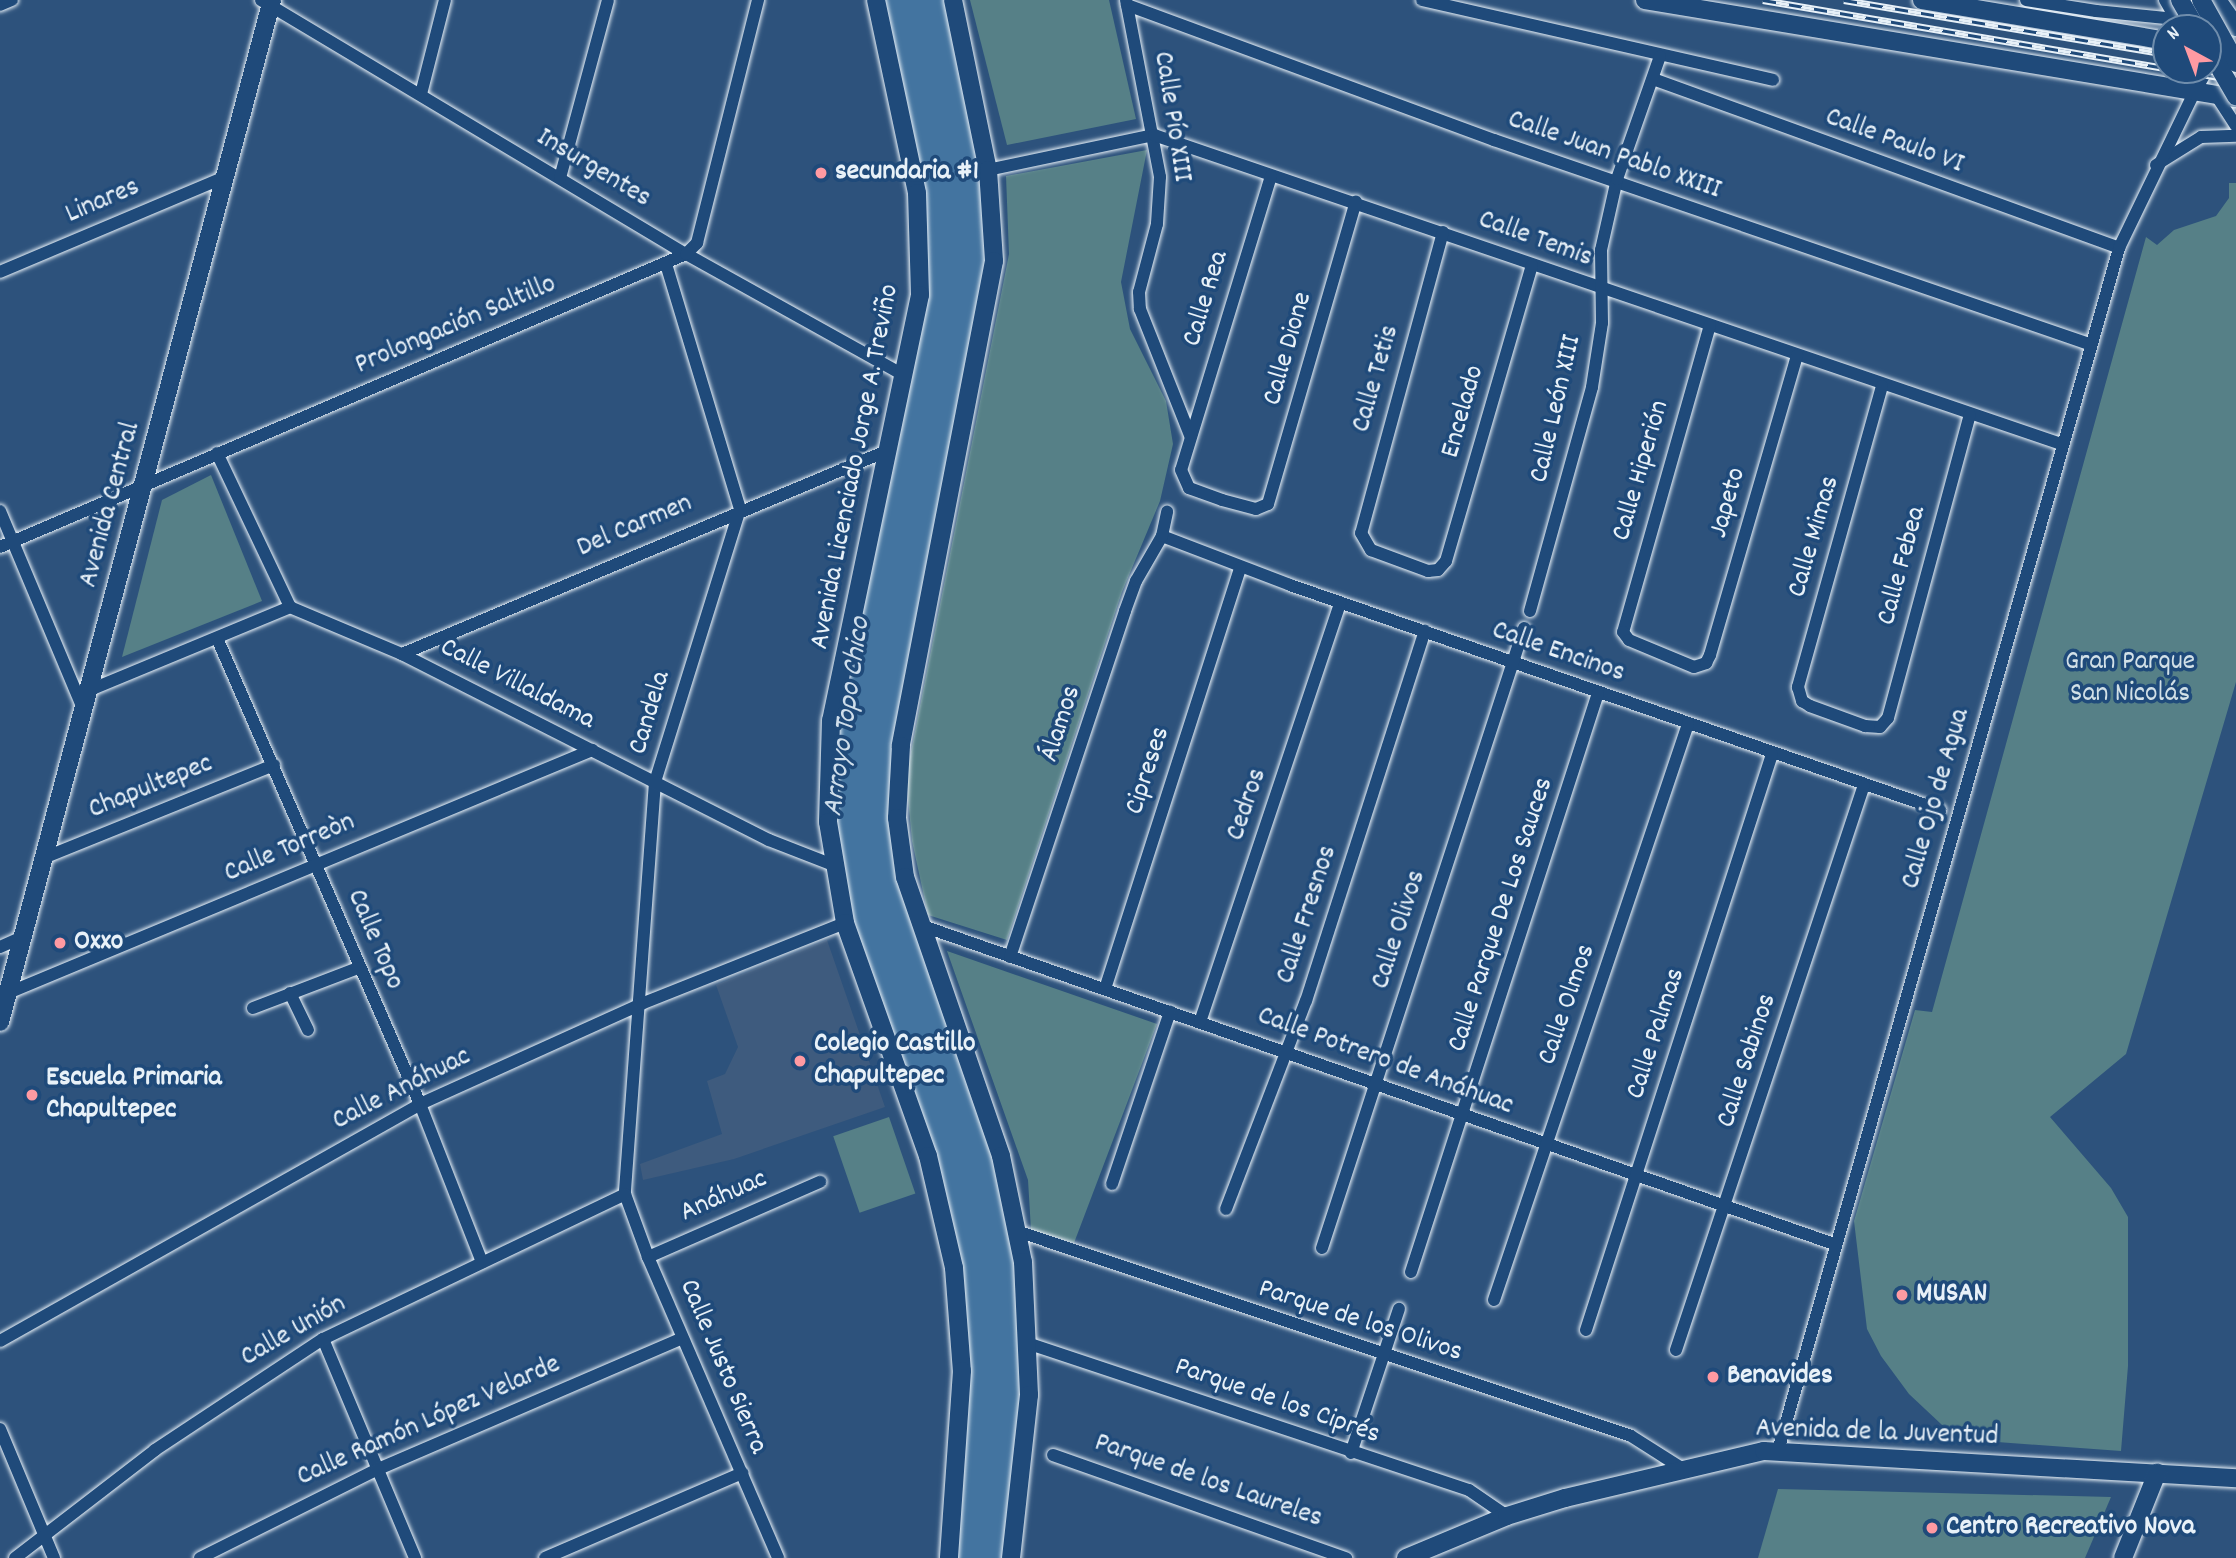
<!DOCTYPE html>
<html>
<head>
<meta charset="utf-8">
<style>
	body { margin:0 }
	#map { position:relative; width:2236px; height:1558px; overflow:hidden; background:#2d527c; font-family:Dekko,sans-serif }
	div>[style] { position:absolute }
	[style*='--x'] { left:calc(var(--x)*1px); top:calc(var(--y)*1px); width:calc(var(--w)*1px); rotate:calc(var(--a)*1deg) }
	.built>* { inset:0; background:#3e5b7e }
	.green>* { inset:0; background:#568087; transform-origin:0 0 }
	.water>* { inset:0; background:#4374a0 }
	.roads { filter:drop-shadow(0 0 2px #e8f1f8) drop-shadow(0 0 2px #e8f1f8) }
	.street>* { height:12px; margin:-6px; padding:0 6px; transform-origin:6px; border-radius:6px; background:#1f4a7a }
	.secondary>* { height:18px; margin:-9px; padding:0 9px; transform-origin:9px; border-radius:9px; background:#1f4a7a }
	.rail>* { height:7px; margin-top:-3.5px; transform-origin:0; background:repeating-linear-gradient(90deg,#1f4a7a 0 13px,#e8f1f8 0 26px); box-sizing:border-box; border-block:2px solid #e8f1f8 }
	.bridges { filter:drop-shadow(0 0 2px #e8f1f8) drop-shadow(0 0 2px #e8f1f8) }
	.secondary-bridge>* { height:18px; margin:-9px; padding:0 9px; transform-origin:9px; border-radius:9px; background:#1f4a7a }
	.dots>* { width:19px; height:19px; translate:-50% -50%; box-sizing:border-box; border:4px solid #1f4a7a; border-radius:50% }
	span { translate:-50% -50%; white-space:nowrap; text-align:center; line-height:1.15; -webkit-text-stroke:7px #1f4a7a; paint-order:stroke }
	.street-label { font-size:28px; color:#e8f1f8 }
	.poi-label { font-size:28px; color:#e8f1f8; font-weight:700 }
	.left { translate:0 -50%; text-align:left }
	.park-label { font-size:28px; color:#d2e0e7 }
	.water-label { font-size:30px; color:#cfdeeb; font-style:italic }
	.north { position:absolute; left:2152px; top:14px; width:70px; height:70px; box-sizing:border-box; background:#1f4a7a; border:2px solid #6f8dac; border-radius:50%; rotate:319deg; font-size:19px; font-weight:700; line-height:28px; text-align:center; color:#e8f1f8 }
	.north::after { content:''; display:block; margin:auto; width:24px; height:32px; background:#ff9aa2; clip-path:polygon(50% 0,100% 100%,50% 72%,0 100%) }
</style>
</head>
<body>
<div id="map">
	<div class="built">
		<div style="clip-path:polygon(827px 940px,885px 1107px,734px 1159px,643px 1180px,640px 1164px,722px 1134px,707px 1081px,725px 1074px,738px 1047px,716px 985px)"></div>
	</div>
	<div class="green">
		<div style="clip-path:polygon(970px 0,1109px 0,1136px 119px,1007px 145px)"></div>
		<div style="clip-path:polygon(1147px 150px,1121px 282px,1130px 329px,1166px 401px,1173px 444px,1160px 501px,1122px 592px,1007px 940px,928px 915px,912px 841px,906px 777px,1009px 254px,1006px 176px)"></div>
		<div style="clip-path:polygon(2229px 183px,2236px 183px,2236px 682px,2126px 1054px,2050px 1117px,2111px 1188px,2128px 1217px,2128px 1366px,2121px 1451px,1957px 1439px,1909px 1394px,1881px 1356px,1867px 1329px,1854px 1221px,1915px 1010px,1932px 1012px,2146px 237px,2157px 245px,2174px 230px,2216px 216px,2229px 198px)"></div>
		<div style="clip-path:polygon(211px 475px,262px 601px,122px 657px,162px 500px)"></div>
		<div style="clip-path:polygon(947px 951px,1157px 1024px,1074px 1243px,1031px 1230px,1028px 1180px)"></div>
		<div style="left:889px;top:1117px;width:81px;height:59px;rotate:71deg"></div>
		<div style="clip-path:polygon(1778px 1489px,2111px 1497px,2085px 1558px,1758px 1558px)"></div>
	</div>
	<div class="water">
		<div style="clip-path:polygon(876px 0,953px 0,994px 232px,904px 729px,898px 844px,982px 1102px,1027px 1297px,1011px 1558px,949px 1558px,959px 1432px,944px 1217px,845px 923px,827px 784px,922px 260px)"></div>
	</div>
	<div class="roads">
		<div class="street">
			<div style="--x:261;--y:0;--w:495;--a:30.9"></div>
			<div style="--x:686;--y:254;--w:248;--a:29.1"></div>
			<div style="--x:1126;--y:0;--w:180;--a:79.1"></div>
			<div style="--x:1160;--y:177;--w:47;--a:93.7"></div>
			<div style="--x:1157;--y:224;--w:70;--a:104.8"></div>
			<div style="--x:1139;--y:292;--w:17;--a:87"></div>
			<div style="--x:1140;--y:309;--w:136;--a:68.4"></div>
			<div style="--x:1422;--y:0;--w:360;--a:12.8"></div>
			<div style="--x:2026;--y:0;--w:71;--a:8.9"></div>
			<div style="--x:2096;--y:11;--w:80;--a:5.7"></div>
			<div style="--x:2176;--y:19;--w:18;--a:-9"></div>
			<div style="--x:2165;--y:0;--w:32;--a:60"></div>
			<div style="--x:0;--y:5;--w:13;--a:-23"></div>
			<div style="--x:1127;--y:5;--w:391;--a:20.2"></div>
			<div style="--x:1494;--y:140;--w:629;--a:18.92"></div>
			<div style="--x:1653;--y:79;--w:496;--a:19.9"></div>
			<div style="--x:2214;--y:92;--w:40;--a:57.1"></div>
			<div style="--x:421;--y:94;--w:97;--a:-75.7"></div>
			<div style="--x:2156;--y:165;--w:53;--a:-31.9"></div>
			<div style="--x:2201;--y:137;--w:35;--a:-2"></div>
			<div style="--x:988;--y:170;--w:170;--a:-11.9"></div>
			<div style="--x:1154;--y:135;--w:958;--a:18.81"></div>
			<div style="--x:1271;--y:176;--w:307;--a:107"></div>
			<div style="--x:1181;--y:470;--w:20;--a:66"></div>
			<div style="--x:1189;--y:488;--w:35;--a:20"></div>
			<div style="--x:1222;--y:500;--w:35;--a:15"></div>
			<div style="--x:1256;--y:509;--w:13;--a:-23"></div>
			<div style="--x:1268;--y:504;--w:315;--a:-73.8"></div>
			<div style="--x:560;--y:178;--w:184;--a:-74.9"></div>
			<div style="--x:1443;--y:232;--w:312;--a:105.2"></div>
			<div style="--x:1361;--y:533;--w:20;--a:60"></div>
			<div style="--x:1371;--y:550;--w:61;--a:20.2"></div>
			<div style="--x:1428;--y:571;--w:10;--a:-6"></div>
			<div style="--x:1438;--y:570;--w:12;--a:-48"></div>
			<div style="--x:1446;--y:561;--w:308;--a:-73.8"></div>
			<div style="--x:666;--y:264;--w:256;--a:73.2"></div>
			<div style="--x:740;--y:509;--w:286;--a:107.3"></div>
			<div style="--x:655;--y:782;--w:413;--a:94.2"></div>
			<div style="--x:625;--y:1194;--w:67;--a:69.9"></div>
			<div style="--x:648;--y:1257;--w:328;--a:66.6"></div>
			<div style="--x:0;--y:272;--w:244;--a:-22.9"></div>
			<div style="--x:1710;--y:325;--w:319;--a:105.8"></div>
			<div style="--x:1623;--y:632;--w:10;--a:53"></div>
			<div style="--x:1629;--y:640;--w:70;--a:22.6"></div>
			<div style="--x:1694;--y:667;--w:13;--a:-18"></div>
			<div style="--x:1706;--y:663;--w:9;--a:-63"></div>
			<div style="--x:1710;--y:655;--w:312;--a:-73.8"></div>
			<div style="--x:1882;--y:386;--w:313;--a:105.6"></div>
			<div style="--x:1798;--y:687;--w:15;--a:74"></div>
			<div style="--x:1802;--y:701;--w:9;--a:32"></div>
			<div style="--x:1810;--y:706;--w:59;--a:20"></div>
			<div style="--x:1865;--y:726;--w:15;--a:4"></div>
			<div style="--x:1880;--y:727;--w:12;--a:-48"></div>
			<div style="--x:1888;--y:718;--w:314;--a:-74.9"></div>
			<div style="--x:217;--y:453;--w:170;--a:64.6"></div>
			<div style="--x:290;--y:607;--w:121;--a:22.8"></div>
			<div style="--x:402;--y:654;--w:411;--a:26.9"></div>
			<div style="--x:769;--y:840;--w:69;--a:21.3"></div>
			<div style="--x:0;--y:511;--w:214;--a:67.2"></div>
			<div style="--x:1162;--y:536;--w:137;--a:20.9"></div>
			<div style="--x:1290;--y:585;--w:688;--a:19.09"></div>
			<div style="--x:0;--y:547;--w:746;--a:-23.13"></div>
			<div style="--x:686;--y:254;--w:16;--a:-45"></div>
			<div style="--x:697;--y:243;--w:251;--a:-75.9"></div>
			<div style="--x:1530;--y:611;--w:232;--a:-74.5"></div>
			<div style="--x:1592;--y:387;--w:65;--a:-81.1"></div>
			<div style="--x:1602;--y:323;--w:73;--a:-90.8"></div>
			<div style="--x:1601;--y:250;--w:73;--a:-77.3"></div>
			<div style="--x:1617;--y:179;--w:130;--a:-70.7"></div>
			<div style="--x:217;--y:638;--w:508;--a:66.46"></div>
			<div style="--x:420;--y:1104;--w:170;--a:68.6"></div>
			<div style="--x:402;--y:654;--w:528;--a:-22.73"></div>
			<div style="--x:90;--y:690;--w:217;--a:-22.5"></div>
			<div style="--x:46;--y:857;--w:246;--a:-22"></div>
			<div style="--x:920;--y:925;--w:968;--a:19.24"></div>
			<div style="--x:0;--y:947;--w:24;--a:-24"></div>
			<div style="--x:1010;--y:957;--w:365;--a:-71.6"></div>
			<div style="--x:1125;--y:611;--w:32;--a:-70"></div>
			<div style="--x:1136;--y:581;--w:52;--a:-60"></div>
			<div style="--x:1162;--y:536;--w:25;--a:-78"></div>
			<div style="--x:1105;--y:989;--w:442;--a:-72.2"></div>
			<div style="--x:8;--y:993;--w:633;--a:-22.59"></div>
			<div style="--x:290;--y:993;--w:41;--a:64.1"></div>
			<div style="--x:253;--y:1008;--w:112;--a:-20.9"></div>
			<div style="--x:1200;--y:1022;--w:442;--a:-71.5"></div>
			<div style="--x:1112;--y:1184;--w:182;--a:-71.4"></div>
			<div style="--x:1226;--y:1209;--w:223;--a:-69"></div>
			<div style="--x:1306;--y:1001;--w:389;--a:-72.2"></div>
			<div style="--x:1017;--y:1231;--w:647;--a:18.46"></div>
			<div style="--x:1631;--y:1436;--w:62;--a:32.4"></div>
			<div style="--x:1322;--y:1248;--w:652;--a:-71.95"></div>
			<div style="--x:648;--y:1257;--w:188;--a:-23.6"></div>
			<div style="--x:1411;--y:1272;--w:608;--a:-72.1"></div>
			<div style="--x:1494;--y:1300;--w:608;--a:-71.39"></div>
			<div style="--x:1586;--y:1330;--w:605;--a:-72.1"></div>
			<div style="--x:323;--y:1339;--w:238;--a:67.2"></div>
			<div style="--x:0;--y:1341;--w:482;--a:-29.4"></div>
			<div style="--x:420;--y:1104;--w:243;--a:-24.3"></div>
			<div style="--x:641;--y:1004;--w:219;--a:-21.7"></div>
			<div style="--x:1027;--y:1343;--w:466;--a:18.4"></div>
			<div style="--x:1469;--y:1490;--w:46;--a:34.4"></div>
			<div style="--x:1676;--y:1350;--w:595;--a:-71.6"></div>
			<div style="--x:0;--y:1429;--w:140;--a:67.3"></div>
			<div style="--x:1778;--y:1451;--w:1250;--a:-74.17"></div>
			<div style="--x:2119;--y:248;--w:174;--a:-64.2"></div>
			<div style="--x:2195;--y:91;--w:20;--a:-60"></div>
			<div style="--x:2205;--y:74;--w:21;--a:-37"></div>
			<div style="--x:1351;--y:1453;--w:152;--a:-71.6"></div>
			<div style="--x:1053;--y:1455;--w:311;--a:19.4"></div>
			<div style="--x:15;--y:1558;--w:177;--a:-37.6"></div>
			<div style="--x:155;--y:1450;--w:201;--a:-33.5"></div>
			<div style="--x:323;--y:1339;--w:335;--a:-25.6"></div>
			<div style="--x:200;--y:1558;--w:197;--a:-26.6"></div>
			<div style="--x:376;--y:1470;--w:333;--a:-23.3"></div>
			<div style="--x:545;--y:1558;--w:215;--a:-23.3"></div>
		</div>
		<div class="secondary">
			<div style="--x:876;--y:0;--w:197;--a:78"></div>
			<div style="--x:917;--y:193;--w:102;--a:88.3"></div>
			<div style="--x:920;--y:295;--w:434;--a:101.8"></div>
			<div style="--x:831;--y:720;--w:102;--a:91.7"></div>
			<div style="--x:828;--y:822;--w:102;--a:80.4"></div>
			<div style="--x:845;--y:923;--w:247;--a:70.4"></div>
			<div style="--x:928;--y:1156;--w:115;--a:76.9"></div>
			<div style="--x:954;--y:1268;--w:103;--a:85.6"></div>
			<div style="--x:962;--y:1371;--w:187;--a:94"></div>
			<div style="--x:953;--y:0;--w:174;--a:78.4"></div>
			<div style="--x:988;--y:170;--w:91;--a:86.2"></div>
			<div style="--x:994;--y:261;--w:494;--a:100.9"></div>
			<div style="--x:901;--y:746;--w:72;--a:93.2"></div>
			<div style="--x:897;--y:818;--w:60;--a:82.3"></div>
			<div style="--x:905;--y:877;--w:295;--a:71"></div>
			<div style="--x:1001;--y:1156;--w:108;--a:78.3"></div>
			<div style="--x:1023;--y:1262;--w:133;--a:87.4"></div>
			<div style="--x:1029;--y:1395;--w:164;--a:96.3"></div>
			<div style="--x:1645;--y:0;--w:599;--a:9.42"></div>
			<div style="--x:1922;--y:0;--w:247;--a:9.5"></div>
			<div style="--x:2217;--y:0;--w:33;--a:55"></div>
			<div style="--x:0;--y:1022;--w:1058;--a:-75.1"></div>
			<div style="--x:1406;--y:1558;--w:109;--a:-22.6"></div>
			<div style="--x:1507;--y:1516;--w:61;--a:-17.2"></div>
			<div style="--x:1565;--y:1498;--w:204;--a:-13.3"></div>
			<div style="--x:1764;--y:1451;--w:473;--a:3.3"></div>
			<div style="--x:2123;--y:1558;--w:92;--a:-68.2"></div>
		</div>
	</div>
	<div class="rail">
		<div style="--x:1763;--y:0;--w:409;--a:9.6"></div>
		<div style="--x:1844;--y:0;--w:326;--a:9.5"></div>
		<div style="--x:2208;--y:61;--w:28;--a:8"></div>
		<div style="--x:2179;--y:70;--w:58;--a:10"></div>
	</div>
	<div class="bridges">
		<div class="secondary-bridge">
			<div style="--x:2180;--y:0;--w:32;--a:60"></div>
			<div style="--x:2201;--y:0;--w:72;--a:60.9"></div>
			<div style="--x:2208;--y:48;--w:56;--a:59.7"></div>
		</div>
	</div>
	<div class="dots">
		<div style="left:821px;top:173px;background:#ff9aa2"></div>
		<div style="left:60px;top:943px;background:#ff9aa2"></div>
		<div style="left:800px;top:1061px;background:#ff9aa2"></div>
		<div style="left:32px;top:1095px;background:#ff9aa2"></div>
		<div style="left:1902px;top:1295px;background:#ff9aa2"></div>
		<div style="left:1713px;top:1377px;background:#ff9aa2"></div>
		<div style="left:1932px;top:1528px;background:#ff9aa2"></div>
	</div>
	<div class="street-label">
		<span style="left:1171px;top:117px;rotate:81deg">Calle Pío XIII</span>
		<span style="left:1894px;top:142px;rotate:20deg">Calle Paulo VI</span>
		<span style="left:1614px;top:156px;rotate:19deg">Calle Juan Pablo XXIII</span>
		<span style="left:593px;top:169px;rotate:31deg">Insurgentes</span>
		<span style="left:103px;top:202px;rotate:-23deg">Linares</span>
		<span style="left:1535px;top:240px;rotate:20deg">Calle Temis</span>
		<span style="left:1207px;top:299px;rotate:-73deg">Calle Rea</span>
		<span style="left:456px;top:326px;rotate:-23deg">Prolongación Saltillo</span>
		<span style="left:1289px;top:349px;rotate:-74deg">Calle Dione</span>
		<span style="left:1377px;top:379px;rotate:-74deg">Calle Tetis</span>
		<span style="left:1557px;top:409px;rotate:-77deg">Calle León XIII</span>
		<span style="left:1464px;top:412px;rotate:-74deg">Encelado</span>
		<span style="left:856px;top:467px;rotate:-79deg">Avenida Licenciado Jorge A. Treviño</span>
		<span style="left:1642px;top:471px;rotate:-74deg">Calle Hiperión</span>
		<span style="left:1729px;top:503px;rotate:-74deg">Japeto</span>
		<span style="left:111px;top:505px;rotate:-75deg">Avenida Central</span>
		<span style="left:635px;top:527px;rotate:-23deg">Del Carmen</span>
		<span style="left:1815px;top:537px;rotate:-74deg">Calle Mimas</span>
		<span style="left:1903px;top:566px;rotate:-75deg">Calle Febea</span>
		<span style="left:1558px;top:653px;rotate:19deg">Calle Encinos</span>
		<span style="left:517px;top:685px;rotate:27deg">Calle Villaldama</span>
		<span style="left:651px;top:713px;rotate:-73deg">Candela</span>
		<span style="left:1062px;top:724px;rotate:-72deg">Álamos</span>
		<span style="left:1149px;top:771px;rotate:-72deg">Cipreses</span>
		<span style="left:151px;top:788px;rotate:-22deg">Chapultepec</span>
		<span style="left:1937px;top:799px;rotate:-74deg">Calle Ojo de Agua</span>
		<span style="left:1248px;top:805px;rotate:-71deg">Cedros</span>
		<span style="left:290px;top:849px;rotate:-23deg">Calle Torreòn</span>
		<span style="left:1308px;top:915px;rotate:-72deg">Calle Fresnos</span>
		<span style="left:1502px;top:915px;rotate:-72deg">Calle Parque De Los Sauces</span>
		<span style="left:1400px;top:930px;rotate:-72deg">Calle Olivos</span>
		<span style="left:374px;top:940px;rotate:67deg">Calle Topo</span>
		<span style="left:1568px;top:1005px;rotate:-71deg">Calle Olmos</span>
		<span style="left:1657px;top:1034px;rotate:-72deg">Calle Palmas</span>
		<span style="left:1748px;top:1061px;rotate:-72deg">Calle Sabinos</span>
		<span style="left:1385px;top:1062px;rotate:20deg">Calle Potrero de Anáhuac</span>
		<span style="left:402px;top:1090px;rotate:-27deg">Calle Anáhuac</span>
		<span style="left:724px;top:1197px;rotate:-24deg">Anáhuac</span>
		<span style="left:1360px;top:1322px;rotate:18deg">Parque de los Olivos</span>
		<span style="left:294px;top:1332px;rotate:-30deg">Calle Unión</span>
		<span style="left:722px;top:1367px;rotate:67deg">Calle Justo Sierra</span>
		<span style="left:1277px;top:1402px;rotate:19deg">Parque de los Ciprés</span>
		<span style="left:429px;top:1422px;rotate:-24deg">Calle Ramón López Velarde</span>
		<span style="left:1877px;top:1434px;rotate:2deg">Avenida de la Juventud</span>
		<span style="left:1208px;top:1482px;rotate:19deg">Parque de los Laureles</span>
	</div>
	<div class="poi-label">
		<span class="left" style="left:835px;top:173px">secundaria #1</span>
		<span class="left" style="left:74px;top:943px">Oxxo</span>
		<span class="left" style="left:814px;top:1061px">Colegio Castillo<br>Chapultepec</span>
		<span class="left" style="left:46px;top:1095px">Escuela Primaria<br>Chapultepec</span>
		<span class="left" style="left:1916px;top:1295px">MUSAN</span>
		<span class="left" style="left:1727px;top:1377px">Benavides</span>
		<span class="left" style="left:1946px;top:1528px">Centro Recreativo Nova</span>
	</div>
	<div class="park-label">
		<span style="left:2130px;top:679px">Gran Parque<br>San Nicolás</span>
	</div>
	<div class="water-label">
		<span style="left:849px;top:717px;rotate:-82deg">Arroyo Topo Chico</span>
	</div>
	<div class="north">N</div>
</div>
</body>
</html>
